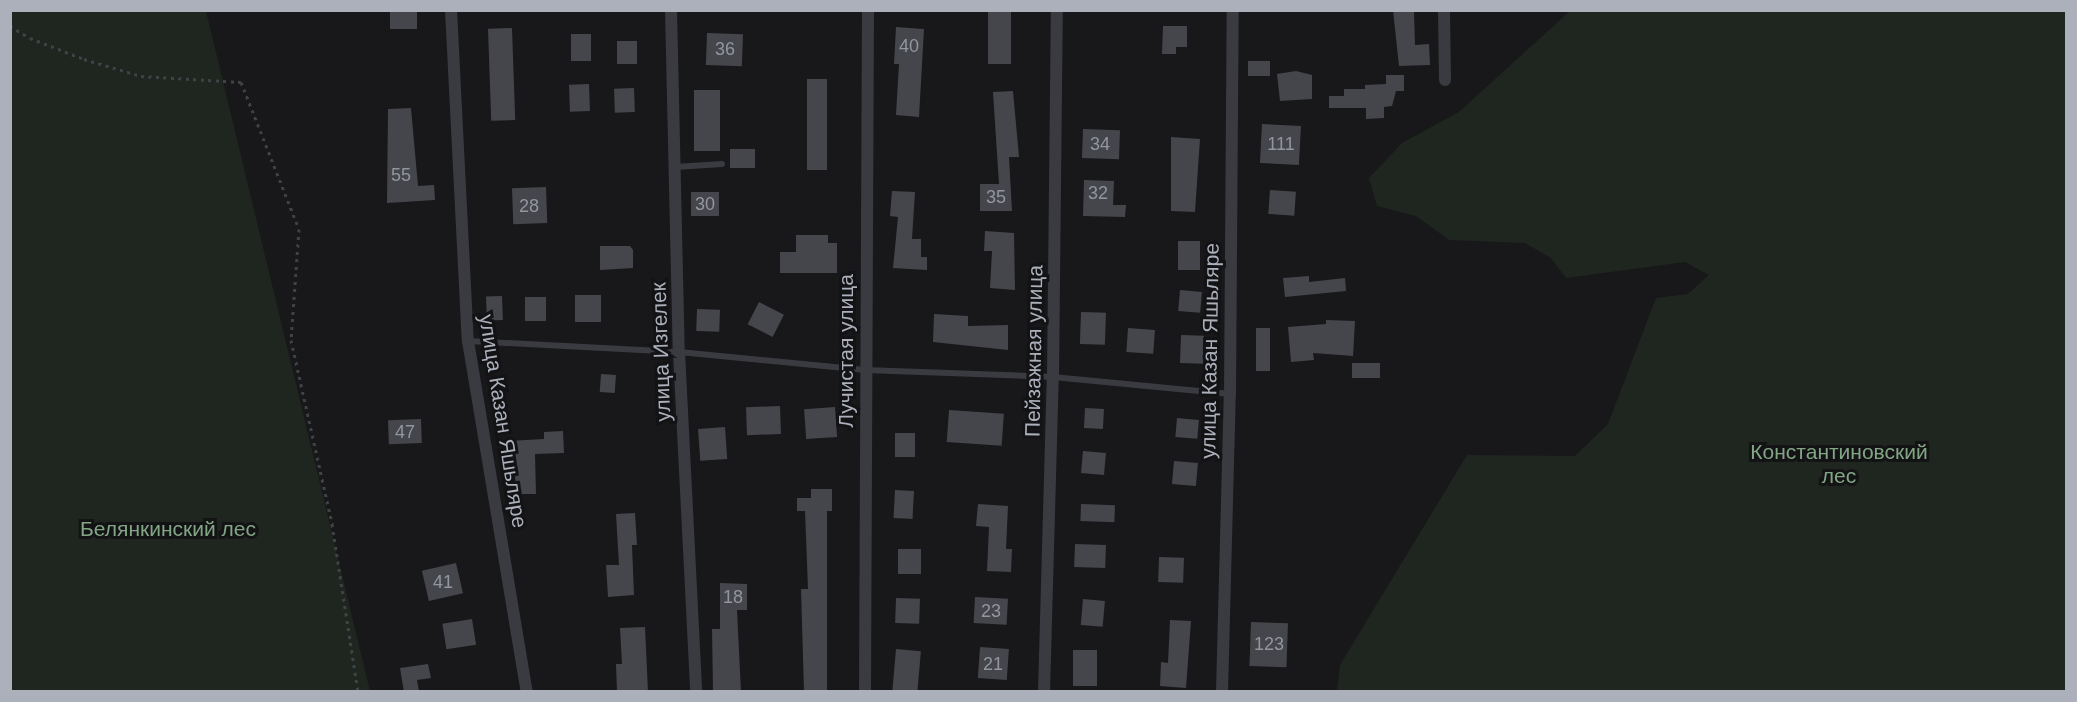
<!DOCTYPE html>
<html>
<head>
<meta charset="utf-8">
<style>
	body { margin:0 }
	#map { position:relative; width:2077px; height:702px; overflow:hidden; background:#18181b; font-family:Arial,sans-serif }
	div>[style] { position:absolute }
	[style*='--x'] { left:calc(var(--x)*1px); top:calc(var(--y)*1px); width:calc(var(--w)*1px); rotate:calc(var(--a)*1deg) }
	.green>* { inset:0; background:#1e261f }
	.building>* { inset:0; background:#45464b; transform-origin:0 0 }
	.path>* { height:3px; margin-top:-1.5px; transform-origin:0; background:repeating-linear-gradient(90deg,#3f4247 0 3px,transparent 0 7.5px) }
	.lane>* { height:6px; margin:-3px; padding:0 3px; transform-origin:3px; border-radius:3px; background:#393b40 }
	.street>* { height:12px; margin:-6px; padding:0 6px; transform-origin:6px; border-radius:6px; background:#393b40 }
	span { translate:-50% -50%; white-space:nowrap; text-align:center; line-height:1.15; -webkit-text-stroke:6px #131316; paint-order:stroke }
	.number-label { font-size:18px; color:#92969e }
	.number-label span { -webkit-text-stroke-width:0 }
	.street-label { font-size:21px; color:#abb0ba }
	.park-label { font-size:21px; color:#82a584 }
	.frame { position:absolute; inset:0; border:12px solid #abb0ba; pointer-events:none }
</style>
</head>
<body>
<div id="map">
	<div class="green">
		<div style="clip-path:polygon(10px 11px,206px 11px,370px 691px,11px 691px)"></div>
		<div style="clip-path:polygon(1570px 11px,2066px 11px,2066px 691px,1337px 691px,1340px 665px,1467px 455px,1575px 456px,1608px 424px,1656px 298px,1688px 294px,1709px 275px,1685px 262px,1566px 278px,1551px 258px,1525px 243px,1449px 240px,1416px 216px,1377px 206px,1369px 178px,1402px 143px,1459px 112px)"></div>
	</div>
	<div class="building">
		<div style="left:390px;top:10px;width:27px;height:19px"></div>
		<div style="left:988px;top:10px;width:23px;height:54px"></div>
		<div style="clip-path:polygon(1393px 10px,1414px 10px,1415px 45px,1429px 44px,1430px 65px,1399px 66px)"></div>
		<div style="clip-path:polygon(1163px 26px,1187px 26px,1187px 47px,1176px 47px,1176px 54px,1162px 54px)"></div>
		<div style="clip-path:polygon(896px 27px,924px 29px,919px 117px,896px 115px,899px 64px,894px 64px)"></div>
		<div style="left:512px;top:28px;width:92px;height:24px;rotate:88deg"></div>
		<div style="left:707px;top:33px;width:36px;height:32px;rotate:2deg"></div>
		<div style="left:571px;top:34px;width:20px;height:27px"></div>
		<div style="left:637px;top:41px;width:23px;height:20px;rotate:90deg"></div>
		<div style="left:1248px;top:61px;width:22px;height:15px"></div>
		<div style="clip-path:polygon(1296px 71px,1312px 75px,1312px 99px,1280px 101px,1277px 74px)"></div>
		<div style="clip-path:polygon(1386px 75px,1404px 75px,1404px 91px,1396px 91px,1392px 106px,1384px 107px,1384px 118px,1366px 119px,1366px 108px,1329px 108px,1329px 96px,1344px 96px,1344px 89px,1365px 89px,1365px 85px,1386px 84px)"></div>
		<div style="left:807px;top:79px;width:20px;height:91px"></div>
		<div style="left:589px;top:84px;width:27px;height:20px;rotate:88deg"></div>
		<div style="left:634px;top:88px;width:24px;height:20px;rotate:88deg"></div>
		<div style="left:694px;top:90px;width:26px;height:61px"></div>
		<div style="clip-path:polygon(1013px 91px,1019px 157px,1009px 157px,1012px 211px,980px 211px,980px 184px,999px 184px,993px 92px)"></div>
		<div style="clip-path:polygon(411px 108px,418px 186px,434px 185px,435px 200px,387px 203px,388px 109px)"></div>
		<div style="left:1262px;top:124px;width:39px;height:39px;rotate:3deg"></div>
		<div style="left:1083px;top:129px;width:37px;height:29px;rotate:2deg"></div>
		<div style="clip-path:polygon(1171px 137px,1200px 139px,1195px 212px,1171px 211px)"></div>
		<div style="left:730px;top:149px;width:25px;height:19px"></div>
		<div style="clip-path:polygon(1084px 180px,1114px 181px,1113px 205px,1126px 205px,1125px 217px,1083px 216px)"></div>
		<div style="left:546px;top:187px;width:36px;height:34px;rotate:88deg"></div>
		<div style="left:1270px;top:190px;width:26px;height:24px;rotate:4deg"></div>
		<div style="clip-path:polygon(892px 191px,915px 192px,912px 239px,921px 239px,921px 257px,927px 257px,927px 270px,893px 268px,898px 217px,890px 216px)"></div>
		<div style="left:691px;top:192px;width:28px;height:24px"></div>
		<div style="clip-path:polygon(985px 231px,1014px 233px,1015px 290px,990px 288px,992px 251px,984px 251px)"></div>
		<div style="clip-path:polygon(796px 235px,828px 235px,828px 243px,837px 243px,837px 273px,780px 273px,780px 252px,796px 252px)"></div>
		<div style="left:1178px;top:241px;width:22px;height:29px"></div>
		<div style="clip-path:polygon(600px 246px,630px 246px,633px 250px,633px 268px,600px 270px)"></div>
		<div style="clip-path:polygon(1309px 276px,1309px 282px,1345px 278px,1346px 291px,1285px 297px,1283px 278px)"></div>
		<div style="left:1180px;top:290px;width:22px;height:21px;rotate:5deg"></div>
		<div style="left:575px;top:295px;width:26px;height:27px"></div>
		<div style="left:502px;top:296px;width:24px;height:16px;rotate:88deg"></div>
		<div style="left:525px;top:297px;width:21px;height:24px"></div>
		<div style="left:759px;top:302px;width:28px;height:25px;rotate:27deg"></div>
		<div style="left:697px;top:309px;width:23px;height:22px;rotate:2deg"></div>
		<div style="left:1081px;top:312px;width:25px;height:32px;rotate:2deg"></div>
		<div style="clip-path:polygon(934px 314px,968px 316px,968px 326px,1008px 325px,1008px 350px,933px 342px)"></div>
		<div style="clip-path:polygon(1326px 320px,1355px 321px,1353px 356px,1313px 353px,1314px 360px,1291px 362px,1288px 327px,1326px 324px)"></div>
		<div style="left:1128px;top:328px;width:27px;height:24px;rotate:4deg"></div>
		<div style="left:1256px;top:328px;width:14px;height:43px"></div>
		<div style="left:1181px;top:335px;width:23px;height:28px;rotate:2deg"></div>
		<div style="left:1352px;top:363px;width:28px;height:15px"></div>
		<div style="left:601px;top:374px;width:15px;height:18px;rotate:4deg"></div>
		<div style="left:780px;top:406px;width:28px;height:34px;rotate:88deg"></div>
		<div style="left:835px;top:407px;width:30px;height:31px;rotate:86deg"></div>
		<div style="left:1085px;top:408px;width:19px;height:20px;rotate:3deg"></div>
		<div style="left:949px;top:410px;width:55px;height:32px;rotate:4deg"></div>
		<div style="left:1177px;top:418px;width:22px;height:19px;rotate:5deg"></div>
		<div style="left:421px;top:419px;width:24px;height:33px;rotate:88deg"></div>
		<div style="left:725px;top:427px;width:32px;height:27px;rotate:86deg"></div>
		<div style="clip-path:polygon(563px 431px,564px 453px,535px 454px,536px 494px,516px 494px,514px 455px,509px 455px,508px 441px,544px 439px,544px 432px)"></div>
		<div style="left:895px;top:433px;width:20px;height:24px"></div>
		<div style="left:1083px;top:451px;width:23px;height:22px;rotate:5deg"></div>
		<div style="left:1174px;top:461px;width:24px;height:23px;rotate:5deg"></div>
		<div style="clip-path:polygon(811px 489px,832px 489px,832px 511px,827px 511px,827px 692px,804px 692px,801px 589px,808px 589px,805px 511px,797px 511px,797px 498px,811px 498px)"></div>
		<div style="left:895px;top:490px;width:19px;height:28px;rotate:3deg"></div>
		<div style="clip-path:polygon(978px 504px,1008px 506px,1006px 549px,1012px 549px,1011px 572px,987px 571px,989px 527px,976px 526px)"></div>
		<div style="left:1081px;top:504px;width:34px;height:17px;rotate:2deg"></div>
		<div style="clip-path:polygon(635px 513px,637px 545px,632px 545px,634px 595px,608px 597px,606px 565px,619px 565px,616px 514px)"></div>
		<div style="left:1075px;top:544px;width:31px;height:23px;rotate:2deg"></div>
		<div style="left:898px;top:549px;width:23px;height:25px"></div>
		<div style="left:1159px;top:557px;width:25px;height:25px;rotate:2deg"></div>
		<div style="left:456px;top:563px;width:31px;height:35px;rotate:77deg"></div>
		<div style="clip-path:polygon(720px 583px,747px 584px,747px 610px,737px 610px,741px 692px,713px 692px,712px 629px,720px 629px)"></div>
		<div style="left:975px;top:597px;width:33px;height:26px;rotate:3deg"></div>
		<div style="left:896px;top:598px;width:24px;height:25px;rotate:2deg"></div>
		<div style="left:1083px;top:599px;width:22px;height:26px;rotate:5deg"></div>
		<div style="left:472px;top:619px;width:26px;height:30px;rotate:81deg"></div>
		<div style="clip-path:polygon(1170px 620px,1191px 621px,1186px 688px,1160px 686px,1161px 662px,1168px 663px)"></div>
		<div style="left:1251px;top:622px;width:37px;height:44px;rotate:2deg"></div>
		<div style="clip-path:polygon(645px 627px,648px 692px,617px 692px,616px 664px,622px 664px,620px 628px)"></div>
		<div style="left:980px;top:647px;width:29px;height:31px;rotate:4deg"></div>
		<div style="left:896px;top:649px;width:25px;height:43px;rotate:5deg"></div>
		<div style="left:1073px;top:650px;width:24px;height:36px"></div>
		<div style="clip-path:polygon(428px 664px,431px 678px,417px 680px,419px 692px,404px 692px,400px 668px)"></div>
	</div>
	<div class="path">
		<div style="--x:10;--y:26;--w:23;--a:31"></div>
		<div style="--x:30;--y:38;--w:58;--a:21.3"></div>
		<div style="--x:84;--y:59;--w:59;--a:16.6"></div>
		<div style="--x:141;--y:76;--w:100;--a:3.4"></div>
		<div style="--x:241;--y:82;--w:158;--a:68.5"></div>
		<div style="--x:299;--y:229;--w:111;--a:94.1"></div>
		<div style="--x:291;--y:340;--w:189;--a:77.4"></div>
		<div style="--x:332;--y:524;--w:170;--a:81.2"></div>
	</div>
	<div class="lane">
		<div style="--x:675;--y:167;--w:47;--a:-3.7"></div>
		<div style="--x:468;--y:341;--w:211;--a:3"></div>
		<div style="--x:679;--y:352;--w:187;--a:5.5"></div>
		<div style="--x:865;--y:370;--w:188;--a:2.1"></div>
		<div style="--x:1053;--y:377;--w:178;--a:5.5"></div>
	</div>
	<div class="street">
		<div style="--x:451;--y:10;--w:331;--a:87.1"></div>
		<div style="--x:468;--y:341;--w:356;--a:80.5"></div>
		<div style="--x:671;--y:10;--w:342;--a:88.7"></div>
		<div style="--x:679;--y:352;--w:340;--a:87.1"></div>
		<div style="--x:1444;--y:10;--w:70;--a:89.2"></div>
		<div style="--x:865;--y:692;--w:682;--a:-89.75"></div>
		<div style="--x:1044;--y:692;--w:315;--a:-88.4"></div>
		<div style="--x:1053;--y:377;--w:367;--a:-89.4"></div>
		<div style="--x:1222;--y:692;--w:298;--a:-88.5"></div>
		<div style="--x:1230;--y:394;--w:384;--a:-89.6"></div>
	</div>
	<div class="number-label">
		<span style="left:909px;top:46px">40</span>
		<span style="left:725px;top:49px">36</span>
		<span style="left:1100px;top:144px">34</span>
		<span style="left:1281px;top:144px">111</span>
		<span style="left:401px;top:175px">55</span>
		<span style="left:1098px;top:193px">32</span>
		<span style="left:996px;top:197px">35</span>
		<span style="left:705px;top:204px">30</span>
		<span style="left:529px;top:206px">28</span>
		<span style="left:405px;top:432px">47</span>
		<span style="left:443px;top:582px">41</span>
		<span style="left:733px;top:597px">18</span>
		<span style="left:991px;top:611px">23</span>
		<span style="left:1269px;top:644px">123</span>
		<span style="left:993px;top:664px">21</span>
	</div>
	<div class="street-label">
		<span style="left:846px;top:351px;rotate:-90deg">Лучистая улица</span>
		<span style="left:1034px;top:351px;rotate:-89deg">Пейзажная улица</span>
		<span style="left:1210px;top:351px;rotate:-89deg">улица Казан Яшьляре</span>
		<span style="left:661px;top:352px;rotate:-92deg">улица Изгелек</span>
		<span style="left:503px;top:421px;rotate:81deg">улица Казан Яшьляре</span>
	</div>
	<div class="park-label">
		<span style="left:1839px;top:464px">Константиновский<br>лес</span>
		<span style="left:168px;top:529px">Белянкинский лес</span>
	</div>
	<div class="frame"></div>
</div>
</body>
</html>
